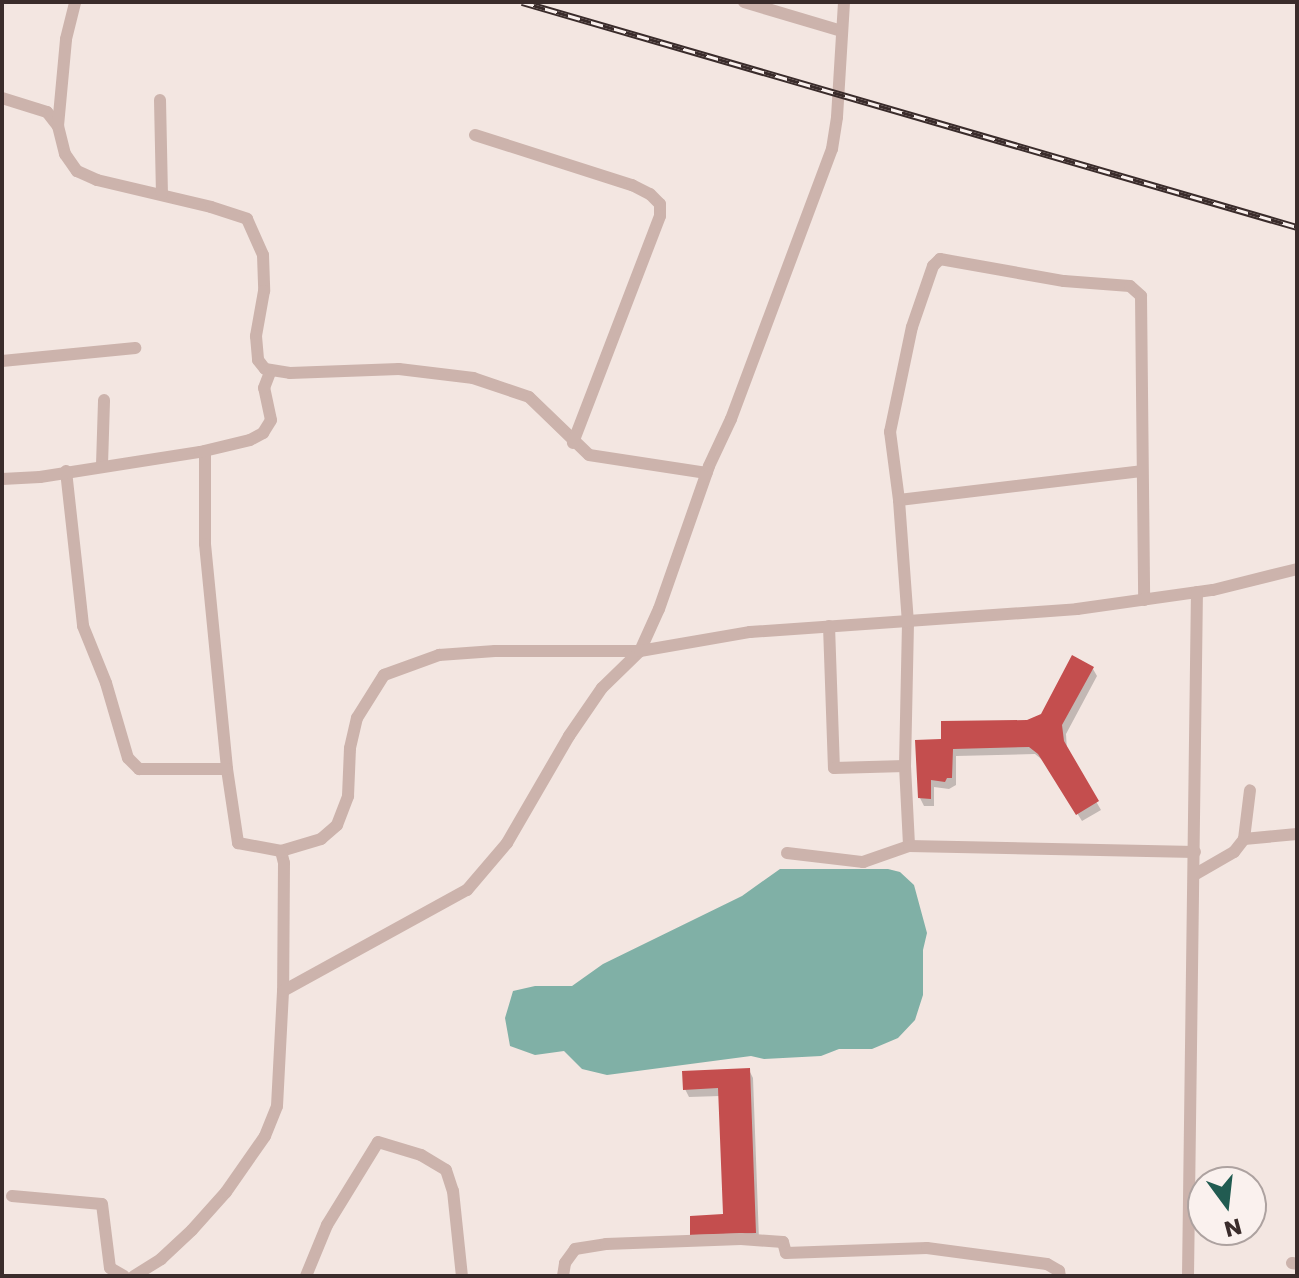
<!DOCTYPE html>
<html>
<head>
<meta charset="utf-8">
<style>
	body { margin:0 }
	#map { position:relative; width:1299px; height:1278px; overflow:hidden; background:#f3e6e1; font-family:Poppins,sans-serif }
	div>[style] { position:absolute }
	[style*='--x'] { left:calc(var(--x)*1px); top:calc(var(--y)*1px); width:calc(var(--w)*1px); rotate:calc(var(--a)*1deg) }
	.water>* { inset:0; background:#80b0a6 }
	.shadow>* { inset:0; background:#0003 }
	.building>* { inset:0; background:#c44e4e }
	.minor>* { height:12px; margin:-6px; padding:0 6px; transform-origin:6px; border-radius:6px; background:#ccb3ac }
	.rail>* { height:7px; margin-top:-3.5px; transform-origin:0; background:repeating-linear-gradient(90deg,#faf1ee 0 12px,#3a2c2b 0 24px); box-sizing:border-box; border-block:2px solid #3a2c2b }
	span { translate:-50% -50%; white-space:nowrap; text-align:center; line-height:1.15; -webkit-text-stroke:8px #faf1ee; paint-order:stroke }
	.frame { position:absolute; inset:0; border:4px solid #3a2c2b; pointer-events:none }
	.north { position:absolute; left:1187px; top:1166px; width:80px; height:80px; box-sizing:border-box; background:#faf1ee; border:2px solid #ada2a0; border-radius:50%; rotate:165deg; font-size:22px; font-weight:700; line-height:32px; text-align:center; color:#3a2c2b }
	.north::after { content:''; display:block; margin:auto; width:28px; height:36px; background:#215b51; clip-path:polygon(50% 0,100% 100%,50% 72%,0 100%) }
</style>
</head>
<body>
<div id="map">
	<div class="water">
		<div style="clip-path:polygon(780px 869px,888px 869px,900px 872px,914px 885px,927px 933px,923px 950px,923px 995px,915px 1020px,898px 1038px,872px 1049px,839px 1049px,821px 1056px,764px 1059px,751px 1056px,607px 1075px,582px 1069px,564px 1051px,535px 1055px,510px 1046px,505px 1018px,513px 991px,535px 986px,572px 986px,603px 964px,742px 896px)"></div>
	</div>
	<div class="shadow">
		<div style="clip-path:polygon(1093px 669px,1097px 676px,1066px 734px,1067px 751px,1101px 810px,1082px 821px,1045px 762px,1035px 754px,956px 756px,956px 785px,949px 789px,934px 787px,934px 806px,924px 806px,920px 798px,943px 741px,1028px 722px,1042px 716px)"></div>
		<div style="clip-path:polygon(749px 1070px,753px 1078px,759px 1240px,692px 1235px,725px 1216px,720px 1096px,689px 1097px,685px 1089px)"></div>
	</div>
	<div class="building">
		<div style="clip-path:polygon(1072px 655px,1094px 667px,1062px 725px,1064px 741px,1099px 801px,1076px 815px,1038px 754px,1029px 747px,953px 749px,952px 778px,947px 778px,945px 782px,931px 780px,931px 799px,918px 798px,915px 740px,941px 739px,941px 721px,1027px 720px,1041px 714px)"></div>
		<div style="clip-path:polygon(750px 1068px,756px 1233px,690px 1235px,690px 1216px,723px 1214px,718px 1088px,683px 1090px,682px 1071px)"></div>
	</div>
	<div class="minor">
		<div style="--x:744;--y:2;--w:101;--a:16.6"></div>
		<div style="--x:2;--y:98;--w:47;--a:17.3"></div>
		<div style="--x:47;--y:112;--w:18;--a:52"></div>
		<div style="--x:58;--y:126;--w:29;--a:76"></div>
		<div style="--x:65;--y:154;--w:21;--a:55"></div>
		<div style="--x:77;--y:171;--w:22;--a:24"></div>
		<div style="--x:97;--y:180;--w:117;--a:13.3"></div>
		<div style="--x:211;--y:207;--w:38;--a:18"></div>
		<div style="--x:247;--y:219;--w:39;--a:66"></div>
		<div style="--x:263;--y:255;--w:36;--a:88"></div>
		<div style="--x:264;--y:291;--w:46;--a:100.1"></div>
		<div style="--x:256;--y:336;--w:24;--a:85"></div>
		<div style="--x:258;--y:360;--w:11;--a:52"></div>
		<div style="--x:265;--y:369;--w:25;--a:9"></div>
		<div style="--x:290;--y:373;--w:109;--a:-2.1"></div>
		<div style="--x:399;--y:369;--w:75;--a:6.9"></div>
		<div style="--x:473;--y:378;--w:59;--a:18.7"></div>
		<div style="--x:529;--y:397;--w:83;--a:44"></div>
		<div style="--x:589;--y:455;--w:119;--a:8.7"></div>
		<div style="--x:160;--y:100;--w:94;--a:88.8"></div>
		<div style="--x:58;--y:126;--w:87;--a:-84.7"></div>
		<div style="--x:66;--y:39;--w:38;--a:-76"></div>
		<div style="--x:475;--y:135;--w:165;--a:17.7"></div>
		<div style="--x:632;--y:185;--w:20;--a:27"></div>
		<div style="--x:650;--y:194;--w:14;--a:45"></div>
		<div style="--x:660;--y:204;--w:12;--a:90"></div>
		<div style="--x:660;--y:216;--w:243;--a:111"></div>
		<div style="--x:2;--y:361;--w:134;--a:-5.6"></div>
		<div style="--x:205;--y:451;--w:93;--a:90"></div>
		<div style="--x:205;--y:544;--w:226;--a:84.4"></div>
		<div style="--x:227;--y:769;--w:75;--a:81.5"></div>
		<div style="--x:238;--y:843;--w:44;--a:10.5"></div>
		<div style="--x:281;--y:851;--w:42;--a:-16.7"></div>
		<div style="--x:321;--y:839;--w:21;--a:-41"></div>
		<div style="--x:337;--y:825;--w:31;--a:-69"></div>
		<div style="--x:348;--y:796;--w:48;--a:-87.6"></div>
		<div style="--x:350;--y:748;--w:31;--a:-77"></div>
		<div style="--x:357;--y:718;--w:51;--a:-57.9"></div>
		<div style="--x:384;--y:675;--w:59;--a:-20"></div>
		<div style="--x:439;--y:655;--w:56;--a:-4.1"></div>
		<div style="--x:495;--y:651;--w:145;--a:0"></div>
		<div style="--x:640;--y:651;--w:46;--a:-65.7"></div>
		<div style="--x:659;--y:609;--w:151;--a:-70.7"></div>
		<div style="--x:709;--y:466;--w:52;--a:-64.9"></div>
		<div style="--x:731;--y:419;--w:288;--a:-69.5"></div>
		<div style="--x:832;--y:149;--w:32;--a:-81"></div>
		<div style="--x:837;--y:117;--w:115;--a:-86.5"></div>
		<div style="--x:102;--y:465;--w:65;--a:-88.2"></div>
		<div style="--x:66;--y:471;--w:156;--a:83.7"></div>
		<div style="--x:83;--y:626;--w:61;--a:68"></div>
		<div style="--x:106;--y:683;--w:78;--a:73.7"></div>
		<div style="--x:128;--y:758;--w:16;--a:45"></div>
		<div style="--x:139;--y:769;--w:88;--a:0"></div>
		<div style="--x:2;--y:479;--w:38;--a:-3"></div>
		<div style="--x:40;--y:477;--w:162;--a:-8.9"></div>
		<div style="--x:200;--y:452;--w:51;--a:-13.5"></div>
		<div style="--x:250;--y:440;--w:15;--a:-28"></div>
		<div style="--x:263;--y:433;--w:15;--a:-58"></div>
		<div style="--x:271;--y:420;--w:33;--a:-102"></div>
		<div style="--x:264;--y:388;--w:19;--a:-69"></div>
		<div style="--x:899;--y:500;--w:244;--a:-6.8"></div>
		<div style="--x:829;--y:626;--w:142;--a:88"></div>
		<div style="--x:834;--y:768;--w:71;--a:-1.6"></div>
		<div style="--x:905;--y:766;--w:80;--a:87.1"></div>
		<div style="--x:905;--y:766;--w:143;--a:-88.8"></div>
		<div style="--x:908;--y:623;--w:123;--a:-94.2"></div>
		<div style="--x:899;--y:500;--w:69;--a:-97.5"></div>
		<div style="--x:890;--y:432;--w:107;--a:-78.2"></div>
		<div style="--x:912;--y:327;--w:65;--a:-71"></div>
		<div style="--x:933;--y:266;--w:10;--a:-45"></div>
		<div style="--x:940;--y:259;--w:126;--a:10.1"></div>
		<div style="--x:1064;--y:281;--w:66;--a:4.3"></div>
		<div style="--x:1130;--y:286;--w:15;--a:42"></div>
		<div style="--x:1141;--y:296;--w:304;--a:89.4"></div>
		<div style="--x:1244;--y:839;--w:49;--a:-83"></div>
		<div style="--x:281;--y:851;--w:12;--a:76"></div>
		<div style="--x:284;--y:863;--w:128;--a:90.4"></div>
		<div style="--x:787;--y:853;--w:77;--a:6.8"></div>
		<div style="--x:863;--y:862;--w:49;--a:-19.2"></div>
		<div style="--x:909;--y:846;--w:286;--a:1.2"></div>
		<div style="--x:1194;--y:875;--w:46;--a:-29.9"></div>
		<div style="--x:1234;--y:852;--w:16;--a:-52"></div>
		<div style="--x:1244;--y:839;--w:53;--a:-5.4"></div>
		<div style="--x:12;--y:1196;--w:90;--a:5.1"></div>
		<div style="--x:102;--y:1204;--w:64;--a:82.9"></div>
		<div style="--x:110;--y:1268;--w:16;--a:30"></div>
		<div style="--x:1292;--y:1263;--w:5;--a:11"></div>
		<div style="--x:134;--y:1276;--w:32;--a:-32"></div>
		<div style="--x:161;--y:1259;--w:42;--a:-43.1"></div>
		<div style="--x:192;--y:1230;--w:51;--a:-48.2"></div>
		<div style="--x:226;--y:1192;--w:68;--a:-55.1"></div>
		<div style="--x:265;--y:1136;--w:32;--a:-68"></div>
		<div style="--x:277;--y:1106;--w:115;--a:-87"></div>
		<div style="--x:283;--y:991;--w:210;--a:-28.8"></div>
		<div style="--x:467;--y:890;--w:62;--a:-49.6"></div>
		<div style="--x:507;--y:843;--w:124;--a:-59.9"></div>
		<div style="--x:569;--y:736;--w:58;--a:-55.5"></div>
		<div style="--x:602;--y:688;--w:53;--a:-44.2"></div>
		<div style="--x:640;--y:651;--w:112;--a:-9.8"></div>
		<div style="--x:750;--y:632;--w:328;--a:-4"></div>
		<div style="--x:1077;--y:609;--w:137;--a:-8"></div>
		<div style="--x:1213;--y:590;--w:87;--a:-14"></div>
		<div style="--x:306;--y:1276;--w:55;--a:-67.6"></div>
		<div style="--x:327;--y:1225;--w:97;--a:-58.4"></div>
		<div style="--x:378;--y:1142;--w:45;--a:16.8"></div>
		<div style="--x:421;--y:1155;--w:29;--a:31"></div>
		<div style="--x:446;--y:1170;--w:22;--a:72"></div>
		<div style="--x:453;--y:1191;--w:85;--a:84"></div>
		<div style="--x:563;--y:1276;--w:13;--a:-81"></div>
		<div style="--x:565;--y:1263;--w:17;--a:-54"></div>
		<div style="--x:575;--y:1249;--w:31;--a:-9"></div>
		<div style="--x:606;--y:1244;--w:135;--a:-2.1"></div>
		<div style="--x:741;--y:1239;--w:42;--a:4.1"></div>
		<div style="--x:783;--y:1242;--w:11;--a:75"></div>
		<div style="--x:786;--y:1253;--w:141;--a:-2"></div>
		<div style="--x:927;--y:1248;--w:121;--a:7.6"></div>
		<div style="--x:1047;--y:1264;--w:14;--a:30"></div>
		<div style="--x:1059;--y:1271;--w:5;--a:79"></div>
		<div style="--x:1188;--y:1276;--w:684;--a:-89.25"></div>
	</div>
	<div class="rail">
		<div style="--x:522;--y:2;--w:807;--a:16.19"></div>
	</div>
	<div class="frame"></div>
	<div class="north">N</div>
</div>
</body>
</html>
